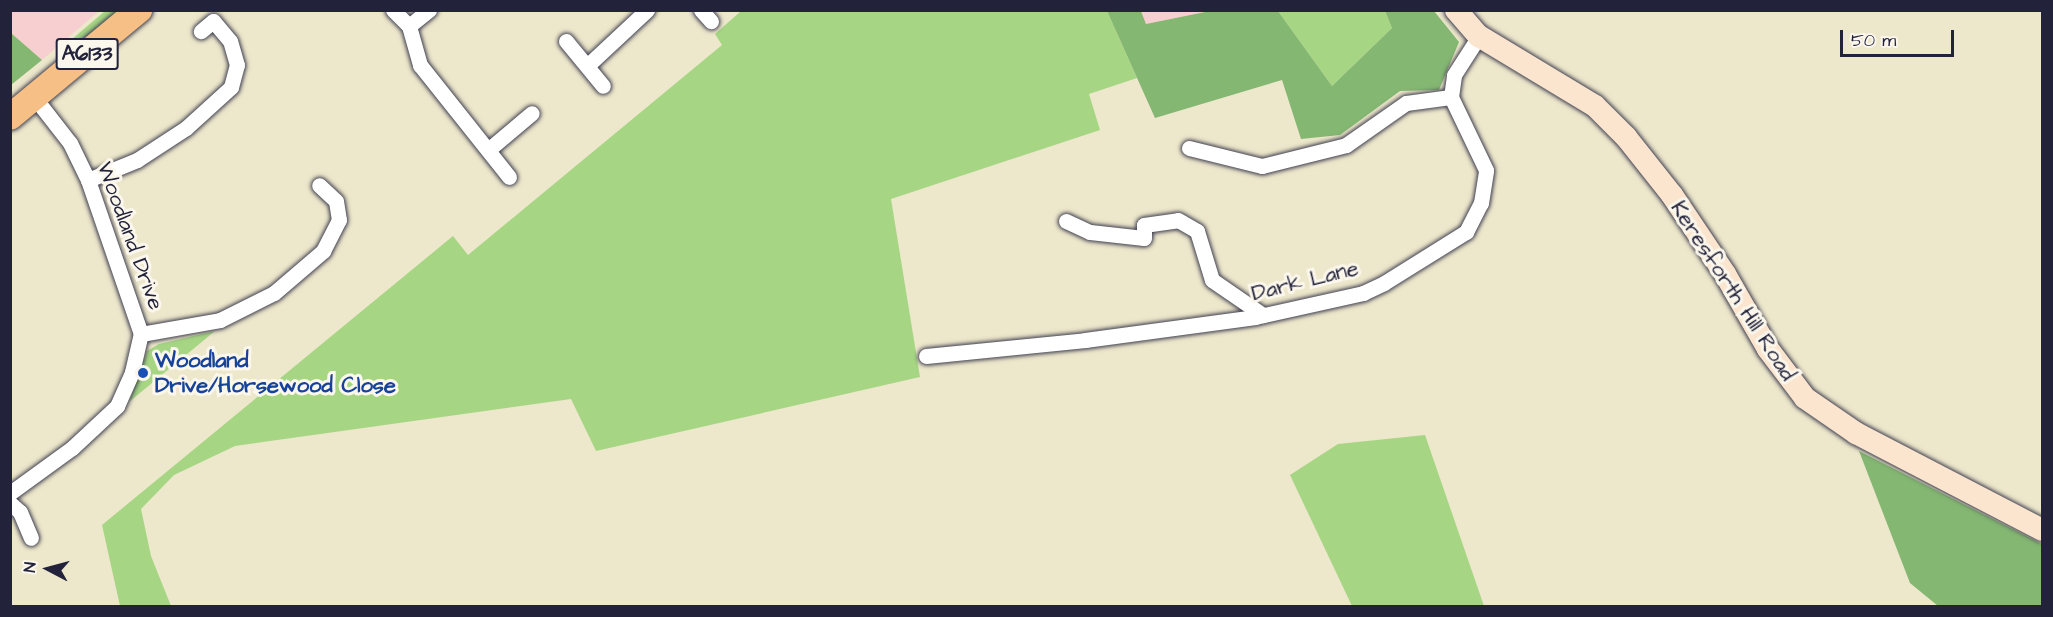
<!DOCTYPE html>
<html>
<head>
<meta charset="utf-8">
<style>
	body { margin:0 }
	#map { position:relative; width:2053px; height:617px; overflow:hidden; background:#ede7cb; font-family:"Architects Daughter",sans-serif }
	div>[style] { position:absolute }
	[style*='--x'] { left:calc(var(--x)*1px); top:calc(var(--y)*1px); width:calc(var(--w)*1px); rotate:calc(var(--a)*1deg) }
	.built>* { inset:0; background:#f7cfd1 }
	.green>* { inset:0; background:#a6d684 }
	.forest>* { inset:0; background:#84b772 }
	.roads { filter:drop-shadow(0 0 2px #404051) drop-shadow(0 0 2px #404051) }
	.minor>* { height:15px; margin:-7.5px; padding:0 7.5px; transform-origin:7.5px; border-radius:7.5px; background:#fff }
	.secondary>* { height:22px; margin:-11px; padding:0 11px; transform-origin:11px; border-radius:11px; background:#fbe5cf }
	.trunk>* { height:26px; margin:-13px; padding:0 13px; transform-origin:13px; border-radius:13px; background:#f5bf86 }
	.dots>* { width:16px; height:16px; translate:-50% -50%; box-sizing:border-box; border:3px solid #fbf7ec; border-radius:50% }
	span { translate:-50% -50%; white-space:nowrap; text-align:center; line-height:1.15; -webkit-text-stroke:6px #fbf7ec; paint-order:stroke }
	.shield-label span { padding:2px 4px; background:#fbf7ec; border:2px solid; border-radius:4px; -webkit-text-stroke-width:0 }
	.shield-label { font-size:21px; color:#22223b; font-weight:700 }
	.street-label { font-size:22px; color:#22223b }
	.transit-label { font-size:22px; color:#164399; font-weight:700 }
	.left { translate:0 -50%; text-align:left }
	.frame { position:absolute; inset:0; border:12px solid #22223b; pointer-events:none }
	.north { position:absolute; left:18px; top:539px; width:60px; height:60px; -webkit-text-stroke:4px #fbf7ec; paint-order:stroke; rotate:276deg; font-size:16px; font-weight:700; line-height:24px; text-align:center; color:#22223b }
	.north::after { content:''; display:block; margin:auto; width:21px; height:27px; background:#22223b; clip-path:polygon(50% 0,100% 100%,50% 72%,0 100%) }
	.scale { position:absolute; left:1840px; top:30px; width:114px; height:27px; box-sizing:border-box; border:3px solid #22223b; border-top:0; padding-left:8px; font-size:18px; line-height:21px; white-space:nowrap; color:#22223b; -webkit-text-stroke:4px #fbf7ec; paint-order:stroke }
</style>
</head>
<body>
<div id="map">
	<div class="built">
		<div style="clip-path:polygon(11px 11px,99px 11px,42px 60px,11px 33px)"></div>
		<div style="clip-path:polygon(1141px 11px,1210px 11px,1146px 24px)"></div>
	</div>
	<div class="green">
		<div style="clip-path:polygon(105px 11px,127px 11px,69px 58px,71px 40px)"></div>
		<div style="clip-path:polygon(741px 11px,1107px 11px,1137px 78px,1089px 94px,1100px 130px,891px 199px,920px 377px,596px 451px,571px 399px,235px 446px,174px 475px,141px 509px,151px 556px,171px 606px,120px 606px,102px 525px,453px 236px,468px 255px,722px 45px,715px 34px)"></div>
		<div style="clip-path:polygon(1278px 11px,1385px 11px,1392px 28px,1332px 86px)"></div>
		<div style="clip-path:polygon(215px 331px,129px 402px,147px 351px,159px 344px)"></div>
		<div style="clip-path:polygon(1425px 435px,1484px 606px,1352px 606px,1290px 475px,1338px 444px)"></div>
	</div>
	<div class="forest">
		<div style="clip-path:polygon(1107px 11px,1141px 11px,1146px 24px,1210px 11px,1278px 11px,1332px 86px,1392px 28px,1385px 11px,1434px 11px,1459px 42px,1439px 90px,1400px 91px,1340px 135px,1301px 139px,1282px 80px,1155px 118px)"></div>
		<div style="clip-path:polygon(11px 33px,42px 60px,11px 85px)"></div>
		<div style="clip-path:polygon(1859px 451px,2042px 544px,2042px 606px,1938px 606px,1910px 583px)"></div>
	</div>
	<div class="roads">
		<div class="minor">
			<div style="--x:393;--y:10;--w:23;--a:45"></div>
			<div style="--x:409;--y:26;--w:41;--a:74.2"></div>
			<div style="--x:420;--y:65;--w:143;--a:51.5"></div>
			<div style="--x:701;--y:10;--w:15;--a:48"></div>
			<div style="--x:409;--y:26;--w:26;--a:-39"></div>
			<div style="--x:566;--y:41;--w:58;--a:50.6"></div>
			<div style="--x:588;--y:65;--w:81;--a:-43"></div>
			<div style="--x:1189;--y:148;--w:75;--a:13.9"></div>
			<div style="--x:1262;--y:166;--w:87;--a:-14"></div>
			<div style="--x:1346;--y:145;--w:73;--a:-35"></div>
			<div style="--x:1406;--y:103;--w:45;--a:-7.6"></div>
			<div style="--x:488;--y:150;--w:57;--a:-40.1"></div>
			<div style="--x:88;--y:180;--w:53;--a:-22.2"></div>
			<div style="--x:137;--y:160;--w:59;--a:-33.1"></div>
			<div style="--x:186;--y:128;--w:61;--a:-42.3"></div>
			<div style="--x:231;--y:87;--w:23;--a:-75"></div>
			<div style="--x:237;--y:65;--w:25;--a:-106"></div>
			<div style="--x:230;--y:41;--w:26;--a:-130"></div>
			<div style="--x:213;--y:21;--w:16;--a:140"></div>
			<div style="--x:1066;--y:221;--w:26;--a:25"></div>
			<div style="--x:1090;--y:232;--w:54;--a:6.3"></div>
			<div style="--x:1144;--y:238;--w:13;--a:-90"></div>
			<div style="--x:1144;--y:225;--w:34;--a:-8"></div>
			<div style="--x:1178;--y:220;--w:22;--a:30"></div>
			<div style="--x:1197;--y:231;--w:51;--a:73"></div>
			<div style="--x:1212;--y:280;--w:62;--a:34.5"></div>
			<div style="--x:141;--y:334;--w:80;--a:-10"></div>
			<div style="--x:220;--y:320;--w:60;--a:-26.6"></div>
			<div style="--x:274;--y:293;--w:65;--a:-40.6"></div>
			<div style="--x:323;--y:251;--w:35;--a:-63"></div>
			<div style="--x:339;--y:220;--w:19;--a:-99"></div>
			<div style="--x:336;--y:201;--w:23;--a:-137"></div>
			<div style="--x:926;--y:356;--w:160;--a:-5.7"></div>
			<div style="--x:1085;--y:340;--w:172;--a:-7.7"></div>
			<div style="--x:1255;--y:317;--w:111;--a:-12.5"></div>
			<div style="--x:1363;--y:293;--w:23;--a:-25"></div>
			<div style="--x:1384;--y:283;--w:97;--a:-31.9"></div>
			<div style="--x:1466;--y:232;--w:33;--a:-63"></div>
			<div style="--x:1481;--y:203;--w:33;--a:-81"></div>
			<div style="--x:1486;--y:170;--w:81;--a:-115.6"></div>
			<div style="--x:1451;--y:97;--w:22;--a:-82"></div>
			<div style="--x:1454;--y:75;--w:46;--a:-57.3"></div>
			<div style="--x:10;--y:493;--w:77;--a:-36"></div>
			<div style="--x:72;--y:448;--w:62;--a:-43"></div>
			<div style="--x:117;--y:406;--w:37;--a:-66"></div>
			<div style="--x:132;--y:372;--w:39;--a:-77"></div>
			<div style="--x:141;--y:334;--w:163;--a:-109"></div>
			<div style="--x:88;--y:180;--w:41;--a:-115.9"></div>
			<div style="--x:70;--y:143;--w:57;--a:-127.9"></div>
			<div style="--x:10;--y:503;--w:13;--a:42"></div>
			<div style="--x:20;--y:512;--w:28;--a:67"></div>
		</div>
		<div class="secondary">
			<div style="--x:1456;--y:10;--w:35;--a:49"></div>
			<div style="--x:1479;--y:36;--w:135;--a:31.1"></div>
			<div style="--x:1595;--y:106;--w:44;--a:45"></div>
			<div style="--x:1626;--y:137;--w:74;--a:51.6"></div>
			<div style="--x:1672;--y:195;--w:95;--a:56.1"></div>
			<div style="--x:1725;--y:274;--w:86;--a:60.2"></div>
			<div style="--x:1768;--y:349;--w:61;--a:52.9"></div>
			<div style="--x:1805;--y:398;--w:62;--a:34.5"></div>
			<div style="--x:1856;--y:433;--w:210;--a:27.5"></div>
		</div>
		<div class="trunk">
			<div style="--x:10;--y:117;--w:168;--a:-39.7"></div>
		</div>
	</div>
	<div class="dots">
		<div style="left:143px;top:373px;background:#1a4fb4"></div>
	</div>
	<div class="shield-label">
		<span style="left:87px;top:54px">A6133</span>
	</div>
	<div class="street-label">
		<span style="left:130px;top:236px;rotate:70deg">Woodland Drive</span>
		<span style="left:1305px;top:281px;rotate:-14deg">Dark Lane</span>
		<span style="left:1733px;top:291px;rotate:57deg">Keresforth Hill Road</span>
	</div>
	<div class="transit-label">
		<span class="left" style="left:155px;top:373px">Woodland<br>Drive/Horsewood Close</span>
	</div>
	<div class="frame"></div>
	<div class="north">N</div>
	<div class="scale">50 m</div>
</div>
</body>
</html>
